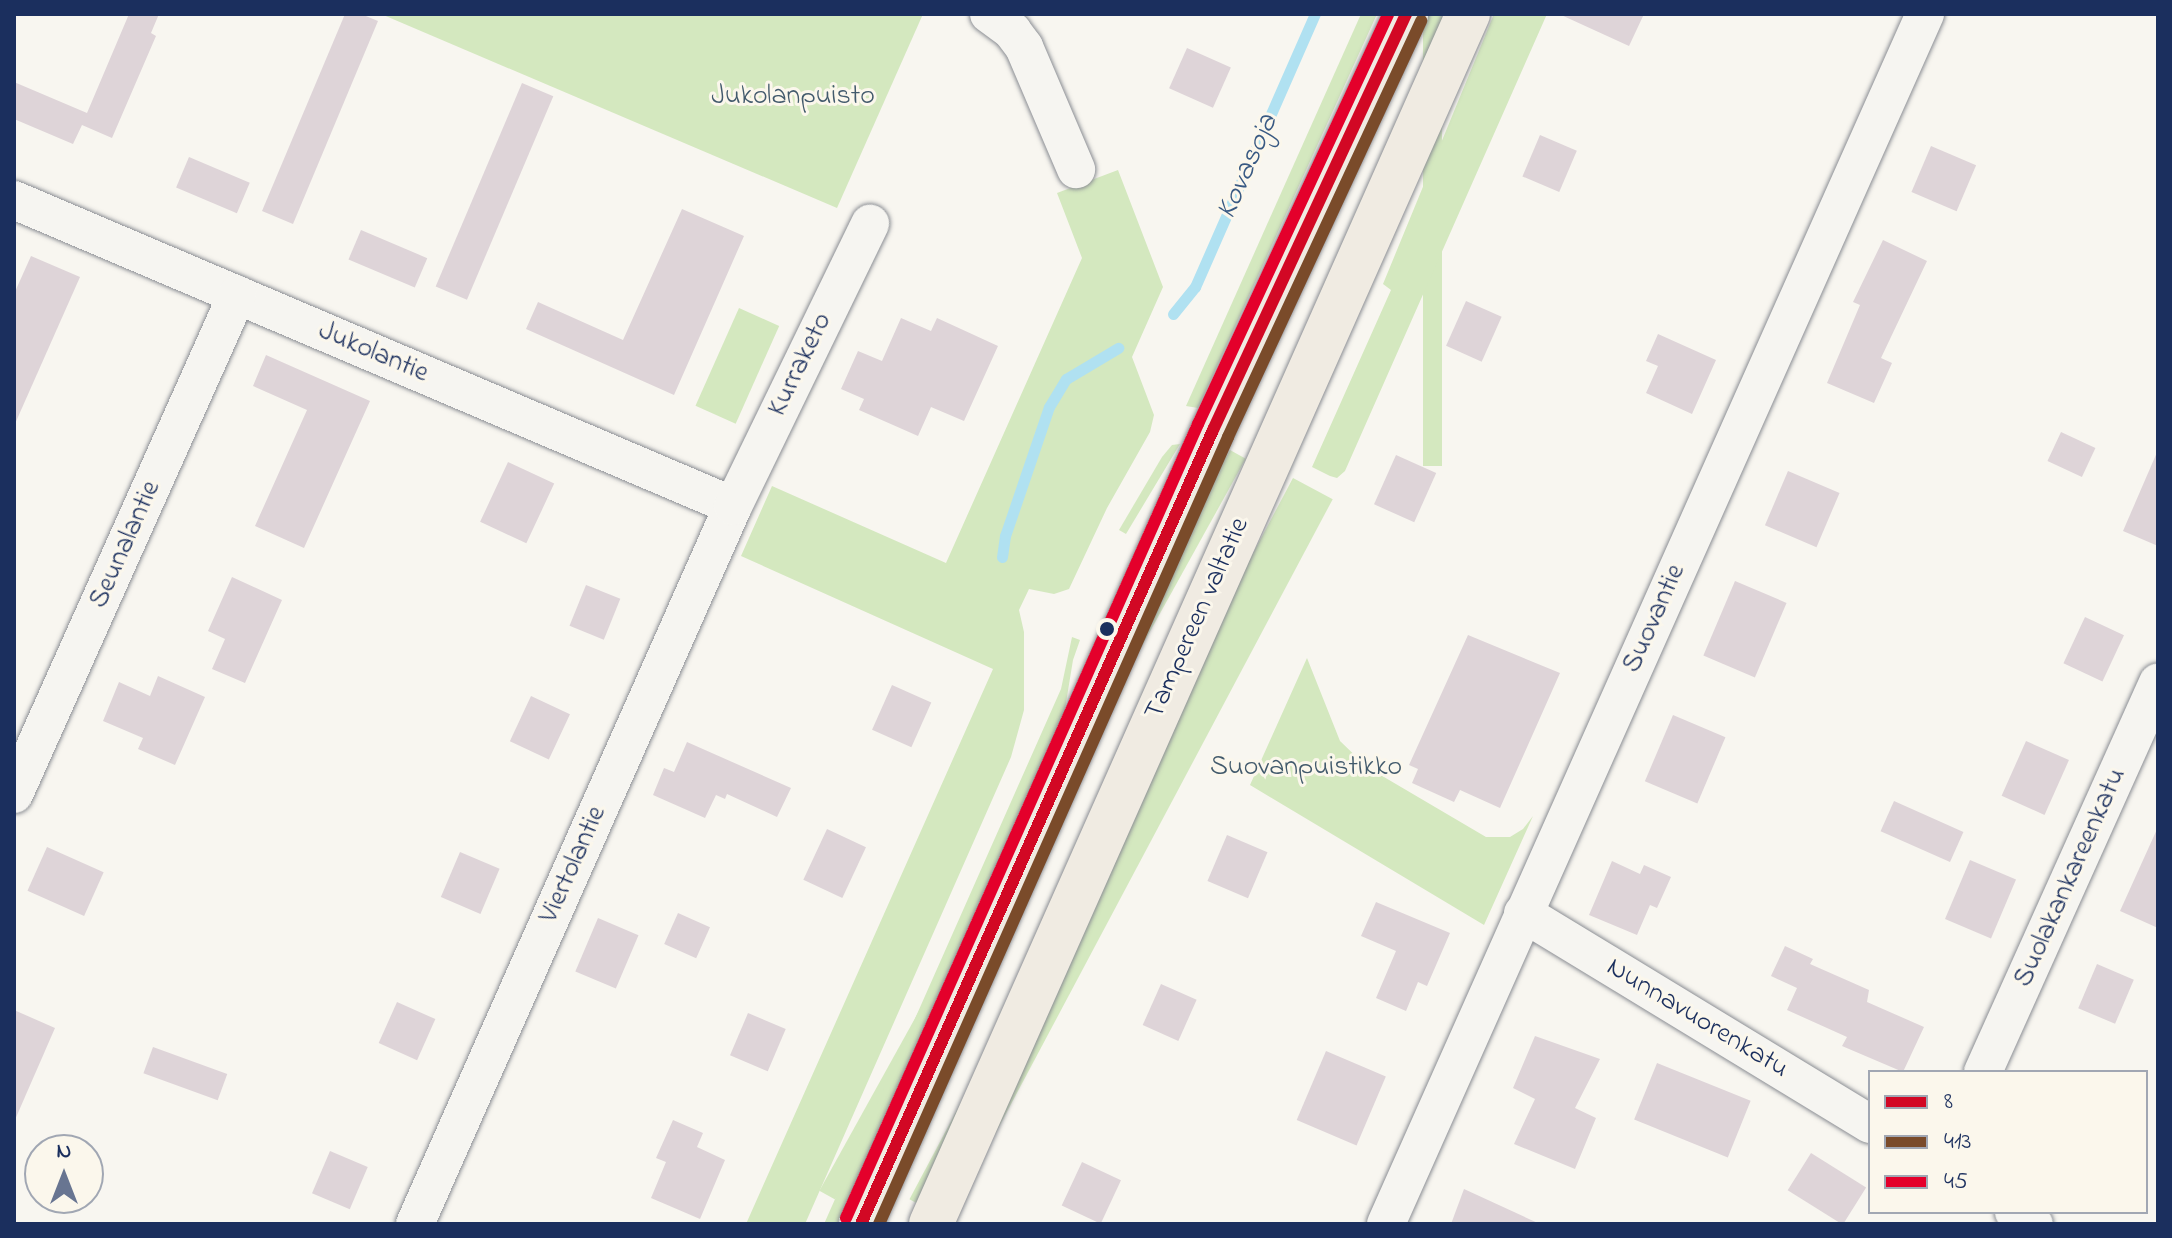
<!DOCTYPE html>
<html>
<head>
<meta charset="utf-8">
<style>
	body { margin:0 }
	#map { position:relative; width:2172px; height:1238px; overflow:hidden; background:#f8f6f0; font-family:"Indie Flower",sans-serif }
	div>[style] { position:absolute }
	[style*='--x'] { left:calc(var(--x)*1px); top:calc(var(--y)*1px); width:calc(var(--w)*1px); rotate:calc(var(--a)*1deg) }
	.green>* { inset:0; background:#d4e8bf; transform-origin:0 0 }
	.stream>* { height:11px; margin:-5.5px; padding:0 5.5px; transform-origin:5.5px; border-radius:5.5px; background:#b0e1f1 }
	.building>* { inset:0; background:#ded4d8; transform-origin:0 0 }
	.roads { filter:drop-shadow(0 0 2px #8b8e94) drop-shadow(0 0 2px #8b8e94) }
	.street>* { height:38px; margin:-19px; padding:0 19px; transform-origin:19px; border-radius:19px; background:#f6f5f1 }
	.highway>* { height:44px; margin:-22px; padding:0 22px; transform-origin:22px; border-radius:22px; background:#f0ebe2 }
	.bus-1>* { height:12px; margin:-6px; padding:0 6px; transform-origin:6px; border-radius:6px; background:#d20824 }
	.bus-2>* { height:12px; margin:-6px; padding:0 6px; transform-origin:6px; border-radius:6px; background:#7a4b2a }
	.bus-3>* { height:12px; margin:-6px; padding:0 6px; transform-origin:6px; border-radius:6px; background:#e4002b }
	.dots>* { width:22px; height:22px; translate:-50% -50%; box-sizing:border-box; border:4px solid #fbf7ec; border-radius:50% }
	span { translate:-50% -50%; white-space:nowrap; text-align:center; line-height:1.15; -webkit-text-stroke:6px #fbf7ec; paint-order:stroke }
	.park-label { font-size:28px; color:#425a6c }
	.street-label { font-size:28px; color:#1b2f5e }
	.water-label { font-size:30px; color:#385983; font-style:italic }
	.frame { position:absolute; inset:0; border:16px solid #1b2f5e; pointer-events:none }
	.legend { position:absolute; left:1868px; top:1070px; width:280px; height:144px; box-sizing:border-box; background:#fbf7ec; border:2px solid #a1a7b3; margin:0; padding:10px 14px; list-style:none; font-size:24px; color:#1b2f5e }
	.legend li { display:flex; align-items:center; gap:16px; height:40px }
	.legend b { width:40px; border:2px solid #a1a7b3 }
	.north { position:absolute; left:24px; top:1134px; width:80px; height:80px; box-sizing:border-box; background:#fbf7ec; border:2px solid #a1a7b3; border-radius:50%; rotate:0deg; font-size:22px; font-weight:700; line-height:32px; text-align:center; color:#1b2f5e }
	.north::after { content:''; display:block; margin:auto; width:28px; height:36px; background:#687591; clip-path:polygon(50% 0,100% 100%,50% 72%,0 100%) }
</style>
</head>
<body>
<div id="map">
	<div class="green">
		<div style="clip-path:polygon(381px 14px,923px 14px,837px 208px)"></div>
		<div style="clip-path:polygon(1361px 14px,1377px 14px,1198px 408px,1186px 406px)"></div>
		<div style="left:1423px;top:14px;width:19px;height:452px"></div>
		<div style="clip-path:polygon(1494px 14px,1547px 14px,1345px 471px,1337px 478px,1330px 476px,1312px 467px,1391px 290px,1383px 284px)"></div>
		<div style="clip-path:polygon(1118px 170px,1163px 287px,1132px 357px,1154px 415px,1150px 432px,1107px 508px,1069px 589px,1054px 594px,1029px 589px,1019px 610px,1024px 632px,1024px 710px,1011px 757px,805px 1224px,746px 1224px,993px 669px,741px 556px,772px 486px,946px 563px,1082px 258px,1057px 193px)"></div>
		<div style="left:739px;top:308px;width:44px;height:107px;rotate:24deg"></div>
		<div style="clip-path:polygon(1180px 444px,1126px 534px,1119px 530px,1162px 457px,1172px 445px)"></div>
		<div style="left:1230px;top:450px;width:18px;height:847px;rotate:29deg"></div>
		<div style="left:1293px;top:478px;width:45px;height:817px;rotate:28deg"></div>
		<div style="clip-path:polygon(1072px 637px,1080px 640px,1073px 660px,1064px 715px,837px 1224px,824px 1224px,1061px 689px)"></div>
		<div style="clip-path:polygon(1307px 658px,1340px 741px,1367px 767px,1486px 837px,1510px 837px,1523px 829px,1533px 816px,1484px 925px,1250px 785px)"></div>
	</div>
	<div class="stream">
		<div style="--x:1173;--y:314;--w:35;--a:-51"></div>
		<div style="--x:1195;--y:287;--w:298;--a:-66.3"></div>
		<div style="--x:1002;--y:557;--w:21;--a:-82"></div>
		<div style="--x:1005;--y:536;--w:136;--a:-71.2"></div>
		<div style="--x:1049;--y:407;--w:33;--a:-59"></div>
		<div style="--x:1066;--y:379;--w:61;--a:-30.8"></div>
	</div>
	<div class="building">
		<div style="clip-path:polygon(129px 14px,159px 14px,151px 33px,156px 36px,112px 138px,82px 125px,73px 144px,14px 119px,14px 82px,87px 113px)"></div>
		<div style="clip-path:polygon(345px 14px,361px 14px,378px 21px,293px 224px,262px 211px)"></div>
		<div style="clip-path:polygon(1559px 14px,1644px 14px,1629px 46px)"></div>
		<div style="left:1187px;top:48px;width:48px;height:44px;rotate:24deg"></div>
		<div style="left:522px;top:83px;width:34px;height:221px;rotate:23deg"></div>
		<div style="left:1540px;top:135px;width:40px;height:45px;rotate:23deg"></div>
		<div style="left:1931px;top:146px;width:49px;height:50px;rotate:23deg"></div>
		<div style="left:189px;top:157px;width:66px;height:33px;rotate:23deg"></div>
		<div style="clip-path:polygon(682px 209px,744px 236px,674px 395px,526px 329px,538px 302px,623px 340px)"></div>
		<div style="left:361px;top:230px;width:72px;height:32px;rotate:23deg"></div>
		<div style="clip-path:polygon(1883px 240px,1927px 261px,1881px 358px,1892px 363px,1874px 403px,1827px 383px,1860px 305px,1853px 302px)"></div>
		<div style="clip-path:polygon(31px 256px,80px 277px,14px 426px,14px 294px)"></div>
		<div style="left:1466px;top:301px;width:39px;height:49px;rotate:24deg"></div>
		<div style="clip-path:polygon(901px 318px,931px 331px,937px 318px,998px 346px,964px 421px,931px 407px,918px 436px,859px 410px,864px 399px,841px 389px,858px 351px,882px 361px)"></div>
		<div style="clip-path:polygon(1658px 334px,1716px 360px,1692px 414px,1646px 393px,1658px 366px,1646px 361px)"></div>
		<div style="clip-path:polygon(266px 355px,370px 401px,304px 548px,255px 526px,307px 410px,253px 386px)"></div>
		<div style="left:2061px;top:432px;width:38px;height:32px;rotate:25deg"></div>
		<div style="clip-path:polygon(2158px 450px,2158px 546px,2123px 531px)"></div>
		<div style="left:1396px;top:455px;width:44px;height:54px;rotate:24deg"></div>
		<div style="left:508px;top:462px;width:51px;height:66px;rotate:25deg"></div>
		<div style="left:1788px;top:471px;width:56px;height:59px;rotate:23deg"></div>
		<div style="clip-path:polygon(232px 577px,282px 600px,245px 683px,212px 669px,225px 639px,208px 631px)"></div>
		<div style="left:1735px;top:581px;width:56px;height:81px;rotate:23deg"></div>
		<div style="left:586px;top:585px;width:37px;height:44px;rotate:22deg"></div>
		<div style="left:2085px;top:617px;width:43px;height:51px;rotate:25deg"></div>
		<div style="clip-path:polygon(1468px 635px,1560px 673px,1500px 808px,1460px 790px,1454px 802px,1412px 783px,1418px 769px,1409px 765px)"></div>
		<div style="clip-path:polygon(158px 676px,205px 697px,175px 765px,138px 749px,143px 738px,103px 721px,119px 682px,150px 696px)"></div>
		<div style="left:892px;top:685px;width:43px;height:49px;rotate:24deg"></div>
		<div style="left:531px;top:696px;width:43px;height:50px;rotate:25deg"></div>
		<div style="left:1673px;top:715px;width:57px;height:72px;rotate:23deg"></div>
		<div style="left:2026px;top:741px;width:47px;height:60px;rotate:24deg"></div>
		<div style="clip-path:polygon(687px 742px,791px 788px,777px 817px,727px 794px,725px 799px,716px 795px,705px 818px,653px 795px,664px 768px,674px 772px)"></div>
		<div style="left:1894px;top:801px;width:76px;height:33px;rotate:24deg"></div>
		<div style="clip-path:polygon(2158px 827px,2158px 928px,2120px 911px)"></div>
		<div style="left:827px;top:829px;width:43px;height:56px;rotate:25deg"></div>
		<div style="left:1227px;top:835px;width:44px;height:50px;rotate:23deg"></div>
		<div style="left:47px;top:847px;width:62px;height:48px;rotate:24deg"></div>
		<div style="left:460px;top:852px;width:43px;height:49px;rotate:23deg"></div>
		<div style="left:1970px;top:860px;width:50px;height:64px;rotate:23deg"></div>
		<div style="clip-path:polygon(1612px 861px,1640px 874px,1644px 865px,1671px 877px,1657px 908px,1650px 905px,1637px 935px,1589px 915px)"></div>
		<div style="clip-path:polygon(1376px 902px,1450px 933px,1427px 986px,1418px 982px,1406px 1011px,1376px 998px,1396px 951px,1361px 936px)"></div>
		<div style="left:678px;top:913px;width:35px;height:34px;rotate:24deg"></div>
		<div style="left:598px;top:918px;width:44px;height:58px;rotate:23deg"></div>
		<div style="clip-path:polygon(1785px 946px,1813px 959px,1810px 964px,1869px 990px,1867px 1002px,1924px 1027px,1903px 1072px,1842px 1046px,1847px 1037px,1787px 1010px,1797px 988px,1771px 976px)"></div>
		<div style="left:2097px;top:964px;width:40px;height:48px;rotate:23deg"></div>
		<div style="left:1161px;top:984px;width:39px;height:45px;rotate:24deg"></div>
		<div style="left:397px;top:1002px;width:42px;height:45px;rotate:24deg"></div>
		<div style="clip-path:polygon(14px 1010px,55px 1028px,14px 1122px)"></div>
		<div style="left:748px;top:1013px;width:41px;height:46px;rotate:23deg"></div>
		<div style="clip-path:polygon(1535px 1036px,1600px 1059px,1575px 1108px,1596px 1118px,1575px 1169px,1514px 1144px,1535px 1099px,1513px 1088px)"></div>
		<div style="left:153px;top:1047px;width:79px;height:28px;rotate:20deg"></div>
		<div style="left:1326px;top:1051px;width:65px;height:75px;rotate:23deg"></div>
		<div style="left:1657px;top:1063px;width:101px;height:61px;rotate:22deg"></div>
		<div style="clip-path:polygon(673px 1120px,703px 1133px,697px 1147px,725px 1160px,700px 1219px,651px 1198px,666px 1162px,656px 1158px)"></div>
		<div style="left:330px;top:1151px;width:41px;height:46px;rotate:23deg"></div>
		<div style="left:1811px;top:1153px;width:65px;height:44px;rotate:32deg"></div>
		<div style="left:1082px;top:1162px;width:43px;height:48px;rotate:25deg"></div>
		<div style="clip-path:polygon(1464px 1189px,1540px 1224px,1451px 1224px)"></div>
	</div>
	<div class="roads">
		<div class="street">
			<div style="--x:989;--y:14;--w:29;--a:36"></div>
			<div style="--x:1012;--y:31;--w:20;--a:53"></div>
			<div style="--x:1024;--y:47;--w:133;--a:66.9"></div>
			<div style="--x:14;--y:200;--w:781;--a:23.05"></div>
			<div style="--x:14;--y:794;--w:547;--a:-65.92"></div>
			<div style="--x:1523;--y:913;--w:406;--a:31.3"></div>
			<div style="--x:1983;--y:1072;--w:427;--a:-65.8"></div>
			<div style="--x:2014;--y:1212;--w:23;--a:31"></div>
			<div style="--x:415;--y:1224;--w:785;--a:-66.11"></div>
			<div style="--x:733;--y:506;--w:314;--a:-64.1"></div>
			<div style="--x:1386;--y:1224;--w:1325;--a:-65.99"></div>
		</div>
		<div class="highway">
			<div style="--x:861;--y:1224;--w:869;--a:-66.09"></div>
			<div style="--x:1213;--y:430;--w:459;--a:-65.1"></div>
			<div style="--x:931;--y:1224;--w:1324;--a:-66.07"></div>
		</div>
	</div>
	<div class="bus-1">
		<div style="--x:861;--y:1224;--w:869;--a:-66.09"></div>
		<div style="--x:1213;--y:430;--w:459;--a:-65.1"></div>
	</div>
	<div class="bus-2">
		<div style="--x:879;--y:1224;--w:861;--a:-66.08"></div>
		<div style="--x:1228;--y:437;--w:459;--a:-65.1"></div>
	</div>
	<div class="bus-3">
		<div style="--x:846;--y:1218;--w:869;--a:-66.09"></div>
		<div style="--x:1198;--y:424;--w:452;--a:-65.1"></div>
	</div>
	<div class="dots">
		<div style="left:1107px;top:629px;background:#1b2f5e"></div>
	</div>
	<div class="park-label">
		<span style="left:793px;top:97px">Jukolanpuisto</span>
		<span style="left:1306px;top:768px">Suovanpuistikko</span>
	</div>
	<div class="street-label">
		<span style="left:373px;top:353px;rotate:23deg">Jukolantie</span>
		<span style="left:801px;top:365px;rotate:-64deg">Kurraketo</span>
		<span style="left:126px;top:545px;rotate:-66deg">Seunalantie</span>
		<span style="left:1198px;top:619px;rotate:-66deg">Tampereen valtatie</span>
		<span style="left:1655px;top:619px;rotate:-66deg">Suovantie</span>
		<span style="left:574px;top:865px;rotate:-66deg">Viertolantie</span>
		<span style="left:2071px;top:878px;rotate:-66deg">Suolakankareenkatu</span>
		<span style="left:1697px;top:1019px;rotate:31deg">Nunnavuorenkatu</span>
	</div>
	<div class="water-label">
		<span style="left:1248px;top:167px;rotate:-66deg">Kovasoja</span>
	</div>
	<div class="frame"></div>
	<ul class="legend">
	<li><b style="height:10px;background:#d20824"></b>8</li>
	<li><b style="height:10px;background:#7a4b2a"></b>413</li>
	<li><b style="height:10px;background:#e4002b"></b>45</li>
	</ul>
	<div class="north">N</div>
</div>
</body>
</html>
